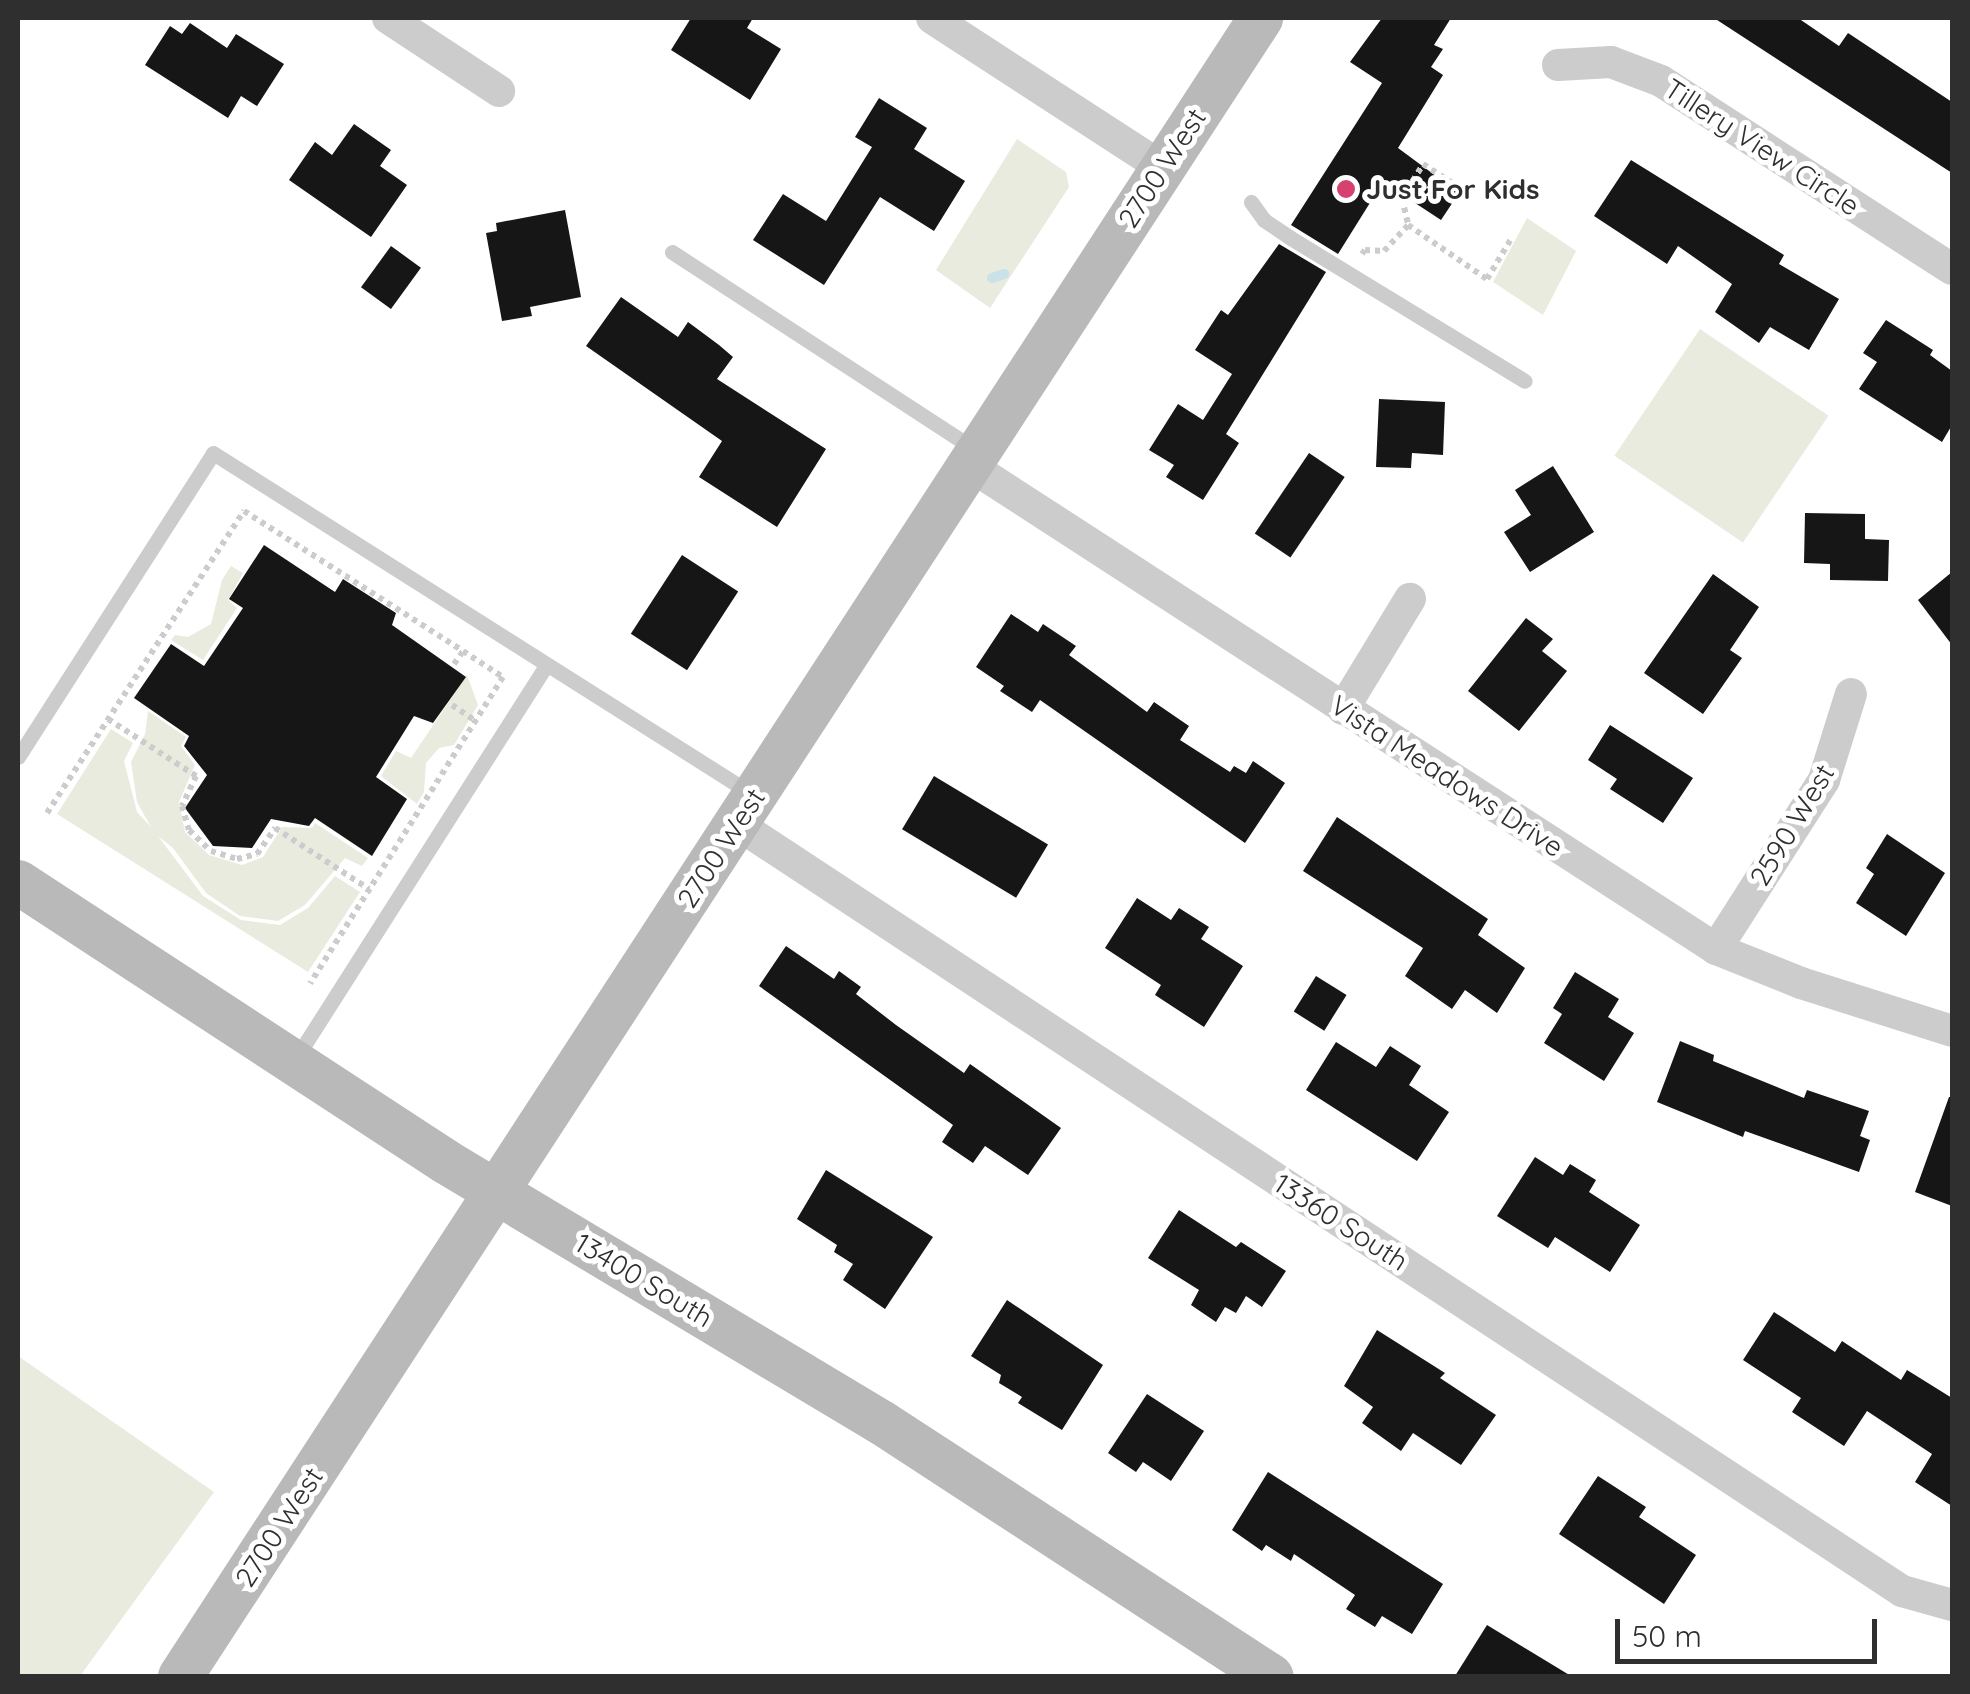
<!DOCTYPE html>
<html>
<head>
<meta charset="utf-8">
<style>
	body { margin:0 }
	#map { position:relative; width:1970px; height:1694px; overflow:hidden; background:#fff; font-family:Quicksand,sans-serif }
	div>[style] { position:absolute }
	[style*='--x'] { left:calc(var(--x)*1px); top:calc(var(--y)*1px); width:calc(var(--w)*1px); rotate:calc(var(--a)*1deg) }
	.green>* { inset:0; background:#e8ebde; transform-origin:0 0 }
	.stream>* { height:10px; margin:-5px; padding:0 5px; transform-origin:5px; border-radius:5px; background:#c9e2e7 }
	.building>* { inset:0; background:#161616; transform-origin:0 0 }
	.path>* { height:6px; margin-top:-3px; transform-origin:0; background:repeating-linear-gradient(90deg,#ccc 0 5px,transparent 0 10px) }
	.lane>* { height:15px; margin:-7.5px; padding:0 7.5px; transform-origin:7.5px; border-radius:7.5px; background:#ccc }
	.street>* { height:32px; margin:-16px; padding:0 16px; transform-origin:16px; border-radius:16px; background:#ccc }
	.secondary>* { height:45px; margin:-22.5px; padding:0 22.5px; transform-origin:22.5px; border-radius:22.5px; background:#b9b9b9 }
	.dots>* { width:28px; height:28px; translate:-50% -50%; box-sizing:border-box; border:5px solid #fff; border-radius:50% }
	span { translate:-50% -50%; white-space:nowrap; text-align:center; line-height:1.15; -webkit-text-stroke:10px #fff; paint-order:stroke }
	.street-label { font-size:28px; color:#2f2f2f }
	.poi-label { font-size:28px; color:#2f2f2f; font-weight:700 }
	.left { translate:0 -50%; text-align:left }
	.frame { position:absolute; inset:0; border:20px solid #2f2f2f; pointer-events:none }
	.scale { position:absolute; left:1615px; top:1619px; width:262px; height:45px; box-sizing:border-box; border:5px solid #2f2f2f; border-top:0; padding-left:12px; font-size:30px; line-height:35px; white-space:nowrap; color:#2f2f2f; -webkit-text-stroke:8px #fff; paint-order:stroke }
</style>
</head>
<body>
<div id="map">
	<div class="green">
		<div style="clip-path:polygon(1017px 139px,1066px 172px,1069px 187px,990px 308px,936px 270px)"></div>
		<div style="clip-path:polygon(1527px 218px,1576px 251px,1543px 315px,1493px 282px)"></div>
		<div style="left:1700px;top:329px;width:155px;height:153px;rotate:34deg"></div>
		<div style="clip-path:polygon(231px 566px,243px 573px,228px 600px,237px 608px,203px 660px,171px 640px,175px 635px,188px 637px,211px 624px,222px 580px)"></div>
		<div style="clip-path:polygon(467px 675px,478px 705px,454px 745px,439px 748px,426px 763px,424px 792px,417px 804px,381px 776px,396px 751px,411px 758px)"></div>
		<div style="clip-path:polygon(148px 711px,186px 737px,181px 746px,195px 765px,179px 802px,185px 832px,209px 855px,242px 865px,263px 857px,282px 827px,312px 828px,315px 823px,368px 858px,362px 866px,345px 858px,305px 905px,278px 921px,240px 916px,206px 893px,173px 848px,158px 836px,203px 896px,241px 920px,280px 925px,308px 908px,335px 876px,360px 892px,308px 972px,57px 814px,111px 729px,133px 743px,124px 761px,137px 812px,151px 827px,137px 802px,131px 762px,145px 734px)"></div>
		<div style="clip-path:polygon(18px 1356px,214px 1492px,80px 1676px,18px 1676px)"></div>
	</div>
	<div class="stream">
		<div style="--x:992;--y:278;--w:13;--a:-18"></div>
	</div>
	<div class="building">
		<div style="clip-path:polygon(691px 18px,753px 18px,747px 28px,781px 49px,750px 100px,671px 50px)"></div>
		<div style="clip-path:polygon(1382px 18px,1451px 18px,1434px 45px,1443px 49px,1431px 67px,1443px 75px,1398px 148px,1459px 193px,1441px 220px,1383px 182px,1338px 254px,1291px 225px,1382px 83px,1350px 62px)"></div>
		<div style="clip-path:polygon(1714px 18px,1798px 18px,1839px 46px,1848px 33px,1952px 102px,1952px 173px)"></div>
		<div style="clip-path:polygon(190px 23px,227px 48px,236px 34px,284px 64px,257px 106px,241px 96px,228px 118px,145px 65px,170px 26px,182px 34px)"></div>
		<div style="clip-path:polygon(879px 98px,927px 128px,914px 149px,965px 181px,934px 231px,880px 197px,824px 285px,753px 240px,783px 194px,826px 221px,872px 147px,855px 137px)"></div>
		<div style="clip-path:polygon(354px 124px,391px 150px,380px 166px,407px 185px,371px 237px,289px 180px,315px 142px,332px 155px)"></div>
		<div style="clip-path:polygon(1631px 160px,1784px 255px,1779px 264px,1839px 299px,1809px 350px,1770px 327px,1759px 343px,1715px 312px,1732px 284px,1678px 246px,1667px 264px,1594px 216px)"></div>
		<div style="clip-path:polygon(565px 210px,581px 297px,530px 307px,532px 316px,502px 321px,486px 233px,497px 231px,496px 223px)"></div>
		<div style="clip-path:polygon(1279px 244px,1326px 272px,1226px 434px,1239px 443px,1203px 500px,1166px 477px,1174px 465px,1149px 450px,1178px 404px,1203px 420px,1232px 374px,1195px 350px,1221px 310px,1228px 315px)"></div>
		<div style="left:391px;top:246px;width:37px;height:51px;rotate:36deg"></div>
		<div style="clip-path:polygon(621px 297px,678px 337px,688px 322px,719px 345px,733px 357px,717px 379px,826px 449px,777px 527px,699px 477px,722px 441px,586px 346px)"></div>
		<div style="clip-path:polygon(1886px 320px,1933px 350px,1930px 355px,1952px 371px,1952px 425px,1942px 442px,1859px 389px,1877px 362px,1863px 353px)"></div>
		<div style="clip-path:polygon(1379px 399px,1445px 402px,1443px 455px,1412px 453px,1411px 468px,1376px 467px)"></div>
		<div style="left:1309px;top:453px;width:43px;height:97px;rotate:34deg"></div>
		<div style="clip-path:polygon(1553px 466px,1594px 532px,1530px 572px,1504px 532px,1531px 515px,1515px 490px)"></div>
		<div style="clip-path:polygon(1805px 513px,1865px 514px,1865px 539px,1889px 540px,1888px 581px,1830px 580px,1830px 564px,1804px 563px)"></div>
		<div style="clip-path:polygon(264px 545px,335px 592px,343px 579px,396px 613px,392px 625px,466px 677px,433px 723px,414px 716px,376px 777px,407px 799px,372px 856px,315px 818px,309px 826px,271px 819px,252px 848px,213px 846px,185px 808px,207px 775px,184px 746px,189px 736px,134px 698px,171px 644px,204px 666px,243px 608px,229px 599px)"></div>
		<div style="left:682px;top:555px;width:67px;height:94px;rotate:33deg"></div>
		<div style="clip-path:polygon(1952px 572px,1952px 645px,1918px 600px)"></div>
		<div style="clip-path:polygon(1713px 574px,1759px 607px,1730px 650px,1742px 658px,1703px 714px,1644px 673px)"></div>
		<div style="clip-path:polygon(1011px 614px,1038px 632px,1043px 624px,1076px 646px,1069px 655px,1147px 712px,1154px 702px,1189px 726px,1180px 740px,1230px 772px,1234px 766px,1246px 773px,1253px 761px,1285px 783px,1245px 843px,1040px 700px,1032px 712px,1000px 691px,1004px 686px,976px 667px)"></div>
		<div style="clip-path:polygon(1526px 618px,1553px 639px,1542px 651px,1567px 671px,1519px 731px,1468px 691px)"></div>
		<div style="clip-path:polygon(1610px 725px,1693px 778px,1663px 823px,1610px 789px,1617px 779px,1588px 760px)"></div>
		<div style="left:934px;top:776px;width:133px;height:62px;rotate:31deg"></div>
		<div style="clip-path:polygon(1337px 817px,1488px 919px,1478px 935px,1525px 968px,1497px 1013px,1465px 990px,1452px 1009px,1405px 976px,1423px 948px,1303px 871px)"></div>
		<div style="clip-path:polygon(1887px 834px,1945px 873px,1906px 936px,1856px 903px,1874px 874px,1866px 868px)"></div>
		<div style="clip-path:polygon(1137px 898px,1171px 920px,1179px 908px,1209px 927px,1201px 939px,1243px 966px,1204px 1027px,1155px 995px,1161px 985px,1105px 948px)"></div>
		<div style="clip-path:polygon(786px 946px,834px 979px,839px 971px,861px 987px,856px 994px,896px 1025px,964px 1073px,970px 1064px,1061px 1128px,1028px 1175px,985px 1146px,973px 1163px,942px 1142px,953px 1125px,759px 986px)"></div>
		<div style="clip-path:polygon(1575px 972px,1619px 999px,1608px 1017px,1634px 1033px,1604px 1081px,1544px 1043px,1562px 1014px,1553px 1008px)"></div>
		<div style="left:1316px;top:976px;width:36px;height:42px;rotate:32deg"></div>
		<div style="clip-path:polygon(1680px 1041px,1714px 1055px,1713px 1061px,1804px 1098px,1807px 1090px,1869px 1111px,1860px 1136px,1870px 1140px,1859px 1172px,1745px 1131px,1743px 1137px,1657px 1102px)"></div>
		<div style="clip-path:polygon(1336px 1042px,1376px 1067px,1390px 1046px,1421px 1066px,1409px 1085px,1449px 1112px,1417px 1161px,1306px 1090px)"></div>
		<div style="clip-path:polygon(1949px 1097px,1952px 1097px,1952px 1206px,1915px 1192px)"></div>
		<div style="clip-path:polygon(1535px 1157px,1563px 1175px,1570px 1164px,1596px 1180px,1589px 1192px,1640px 1225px,1610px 1272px,1555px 1237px,1548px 1248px,1497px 1216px)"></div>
		<div style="clip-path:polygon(826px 1170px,933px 1237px,885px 1309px,843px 1280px,853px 1264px,834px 1252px,837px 1245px,797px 1219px)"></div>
		<div style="clip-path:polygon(1179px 1210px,1236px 1247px,1241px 1242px,1286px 1271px,1262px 1307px,1246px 1296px,1236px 1313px,1225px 1307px,1216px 1322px,1191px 1305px,1199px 1290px,1148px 1258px)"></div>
		<div style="clip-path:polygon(1007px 1300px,1103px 1365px,1062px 1430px,1018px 1403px,1022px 1397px,999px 1383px,1001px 1375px,971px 1356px)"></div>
		<div style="clip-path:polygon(1774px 1312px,1835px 1352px,1842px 1341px,1901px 1380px,1907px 1370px,1952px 1398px,1952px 1506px,1915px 1482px,1932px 1454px,1867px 1411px,1844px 1446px,1792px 1412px,1801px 1398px,1743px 1360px)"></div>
		<div style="clip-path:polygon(1377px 1330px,1445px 1373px,1440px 1378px,1496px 1415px,1461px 1465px,1413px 1433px,1401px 1451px,1362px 1423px,1373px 1407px,1344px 1386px)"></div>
		<div style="clip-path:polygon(1147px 1394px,1204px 1431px,1171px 1481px,1143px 1462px,1136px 1472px,1108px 1453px)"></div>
		<div style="clip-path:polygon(1268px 1472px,1443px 1584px,1412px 1634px,1382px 1616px,1375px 1627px,1346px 1609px,1355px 1595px,1294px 1554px,1291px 1561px,1266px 1545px,1262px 1551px,1232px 1530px)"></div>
		<div style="clip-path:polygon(1598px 1476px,1646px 1507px,1639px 1517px,1696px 1555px,1664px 1604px,1559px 1534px)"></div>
		<div style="clip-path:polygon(1487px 1625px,1571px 1676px,1455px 1676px)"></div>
	</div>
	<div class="path">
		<div style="--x:1386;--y:186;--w:20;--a:37"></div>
		<div style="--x:1402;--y:198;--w:28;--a:77"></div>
		<div style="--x:1408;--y:225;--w:96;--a:34.4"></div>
		<div style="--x:1487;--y:279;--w:47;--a:-59"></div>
		<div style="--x:1402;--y:198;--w:40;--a:-58"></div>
		<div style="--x:1423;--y:164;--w:44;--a:33"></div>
		<div style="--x:1362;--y:254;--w:5;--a:-53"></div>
		<div style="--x:1365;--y:250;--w:19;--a:3"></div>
		<div style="--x:1384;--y:251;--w:35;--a:-47"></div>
		<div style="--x:454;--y:664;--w:16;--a:-55"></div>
		<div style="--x:452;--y:705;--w:29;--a:34"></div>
		<div style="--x:108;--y:719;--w:105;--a:32.9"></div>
		<div style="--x:196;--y:776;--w:33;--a:115"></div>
		<div style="--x:182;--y:806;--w:25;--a:74"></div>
		<div style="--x:189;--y:830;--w:30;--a:44"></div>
		<div style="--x:211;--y:851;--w:27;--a:17"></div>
		<div style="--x:237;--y:859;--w:21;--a:-14"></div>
		<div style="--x:257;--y:854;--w:32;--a:-55"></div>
		<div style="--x:275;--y:828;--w:112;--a:33"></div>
		<div style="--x:47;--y:813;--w:361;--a:-56.9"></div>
		<div style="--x:244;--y:511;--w:260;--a:32.6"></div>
		<div style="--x:463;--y:651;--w:48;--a:33"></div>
		<div style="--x:503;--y:677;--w:362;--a:122.2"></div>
	</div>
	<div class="lane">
		<div style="--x:1251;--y:202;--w:22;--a:54"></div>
		<div style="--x:1264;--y:220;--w:30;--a:34"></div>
		<div style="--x:1289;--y:237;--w:276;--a:31.4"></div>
		<div style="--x:672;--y:252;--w:361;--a:33.1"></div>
		<div style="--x:18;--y:757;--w:361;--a:-57.3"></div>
		<div style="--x:213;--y:453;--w:638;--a:32.32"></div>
		<div style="--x:296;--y:1058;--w:466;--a:-57.5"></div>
	</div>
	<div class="street">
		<div style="--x:388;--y:18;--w:133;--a:33.3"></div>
		<div style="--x:932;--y:18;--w:275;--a:33"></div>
		<div style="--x:1558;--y:65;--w:53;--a:-3.2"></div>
		<div style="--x:1611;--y:62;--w:53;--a:20.8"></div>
		<div style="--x:1661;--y:81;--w:346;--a:32.9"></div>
		<div style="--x:969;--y:465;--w:890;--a:32.94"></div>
		<div style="--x:1716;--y:949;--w:92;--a:21.8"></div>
		<div style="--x:1801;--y:983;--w:158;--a:17.6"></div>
		<div style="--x:1343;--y:709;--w:129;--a:-58.7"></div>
		<div style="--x:737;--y:824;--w:1395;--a:33.36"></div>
		<div style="--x:1902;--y:1591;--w:52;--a:15.6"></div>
		<div style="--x:1716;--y:949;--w:201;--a:-57.4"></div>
		<div style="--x:1824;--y:780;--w:90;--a:-72.6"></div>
	</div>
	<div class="secondary">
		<div style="--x:18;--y:882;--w:510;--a:33.16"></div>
		<div style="--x:445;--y:1161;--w:508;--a:30.91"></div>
		<div style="--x:881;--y:1422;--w:465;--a:33.1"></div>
		<div style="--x:180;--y:1676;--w:1979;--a:-56.92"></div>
	</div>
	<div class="dots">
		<div style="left:1346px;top:189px;background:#d5426f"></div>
	</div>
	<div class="street-label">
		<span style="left:1762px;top:147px;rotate:33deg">Tillery View Circle</span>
		<span style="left:1162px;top:168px;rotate:-57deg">2700 West</span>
		<span style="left:1447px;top:776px;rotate:33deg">Vista Meadows Drive</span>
		<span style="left:1792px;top:825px;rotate:-59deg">2590 West</span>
		<span style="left:721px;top:848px;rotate:-57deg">2700 West</span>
		<span style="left:1341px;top:1222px;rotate:33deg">13360 South</span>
		<span style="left:644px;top:1280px;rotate:31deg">13400 South</span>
		<span style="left:279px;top:1527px;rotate:-57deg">2700 West</span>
	</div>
	<div class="poi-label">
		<span class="left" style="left:1366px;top:189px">Just For Kids</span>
	</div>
	<div class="frame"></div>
	<div class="scale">50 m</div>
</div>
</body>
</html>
